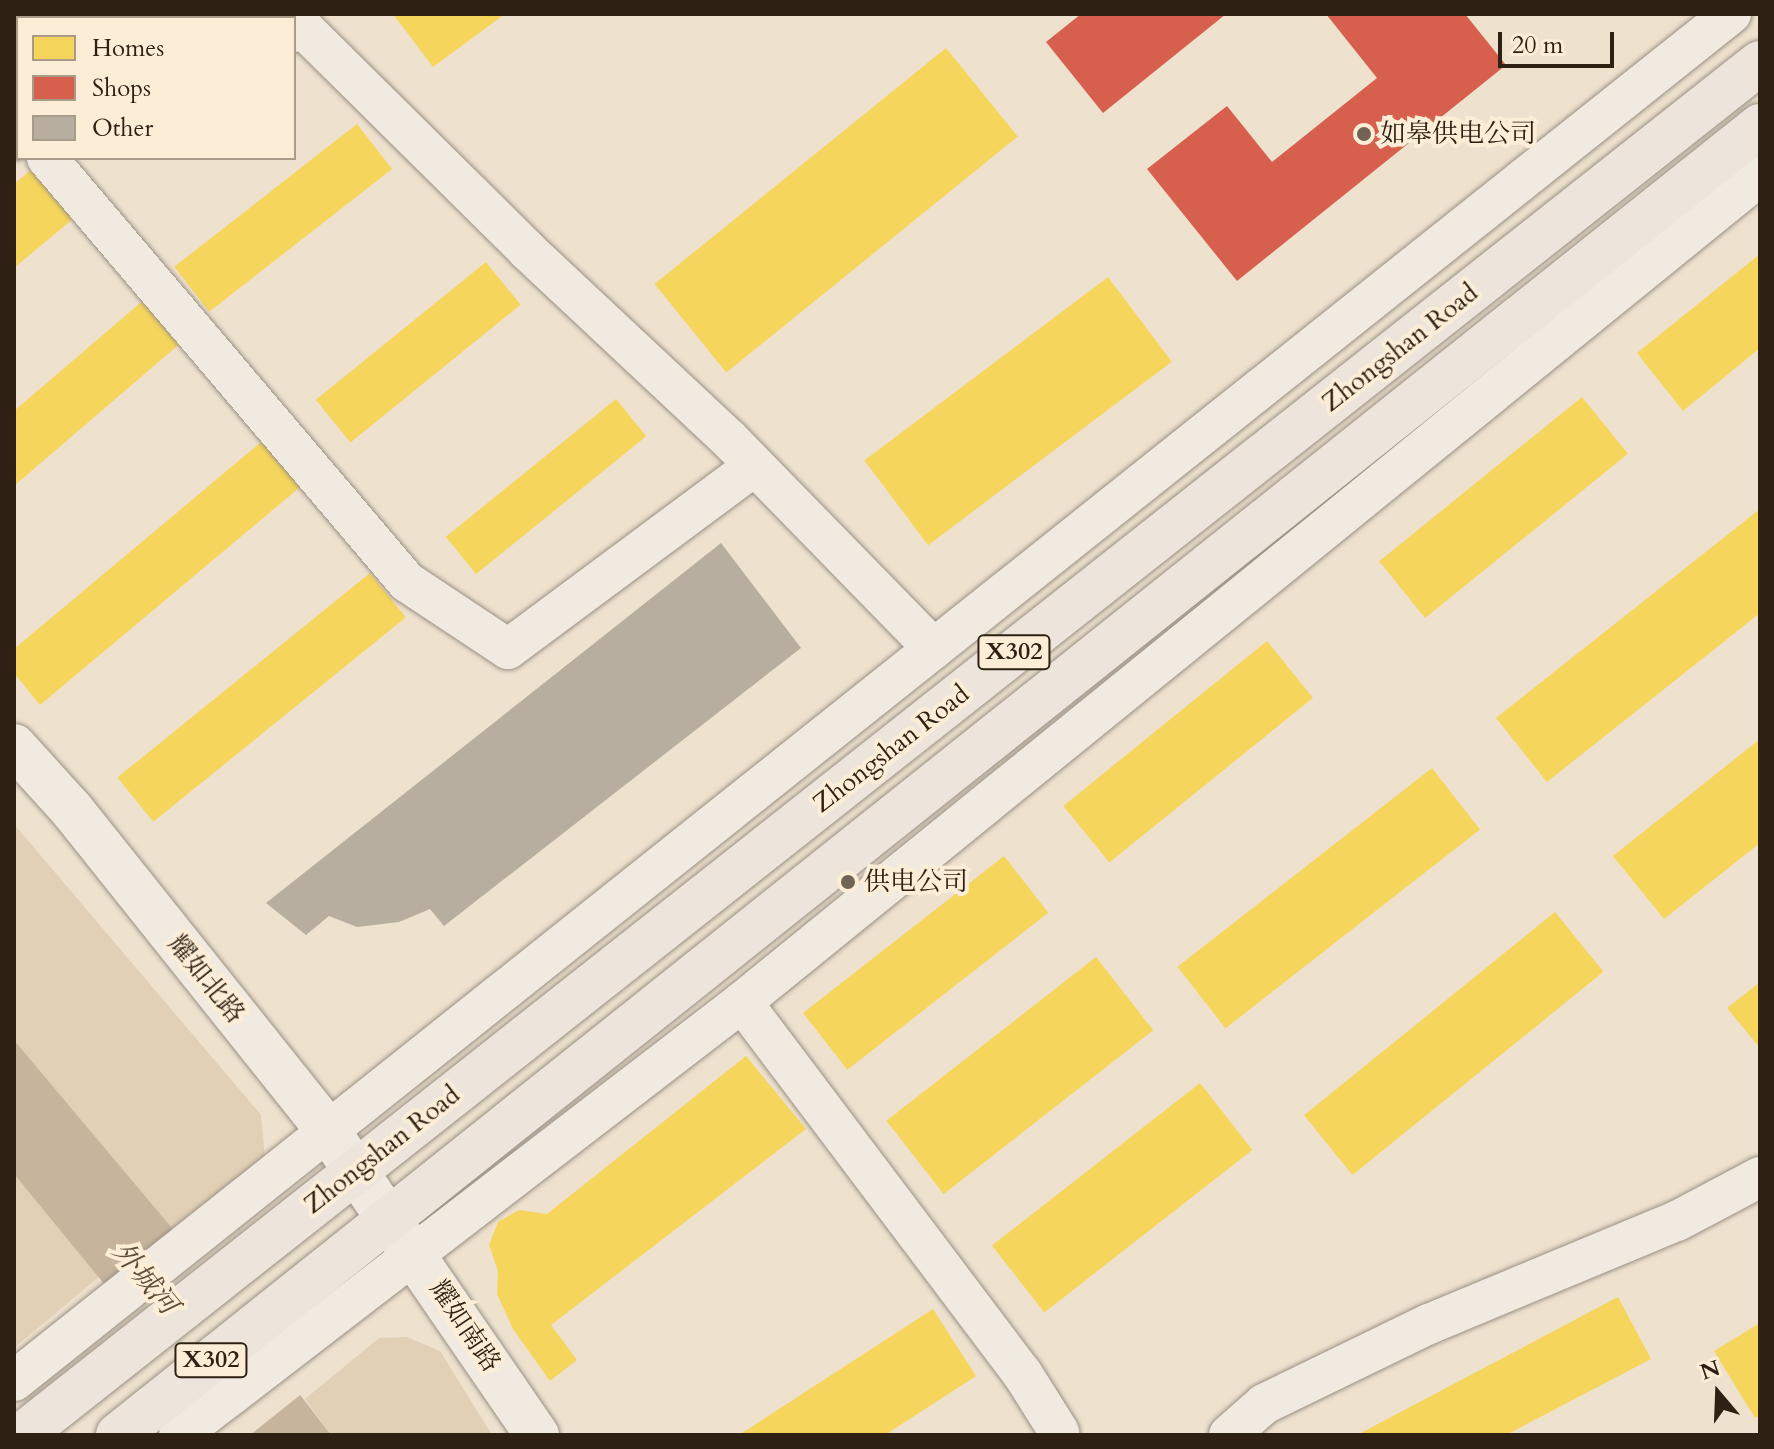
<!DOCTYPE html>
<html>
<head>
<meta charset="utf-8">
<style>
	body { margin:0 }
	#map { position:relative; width:1774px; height:1449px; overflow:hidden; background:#eee1ce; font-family:Cardo,"Noto Serif SC",serif }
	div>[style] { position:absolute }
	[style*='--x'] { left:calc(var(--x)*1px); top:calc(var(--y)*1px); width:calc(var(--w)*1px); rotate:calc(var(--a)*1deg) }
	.green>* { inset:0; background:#e2d0b6 }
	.water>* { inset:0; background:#c6b49c }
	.pier>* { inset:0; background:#eee1ce }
	.homes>* { inset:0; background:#f6d55c; transform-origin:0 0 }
	.shops>* { inset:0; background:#d6604d }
	.building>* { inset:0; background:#b8aea0 }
	.roads { filter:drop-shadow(0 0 2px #9a9185) drop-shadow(0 0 2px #9a9185) }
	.street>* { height:40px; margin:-20px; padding:0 20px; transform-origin:20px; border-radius:20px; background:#f0eae0 }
	.secondary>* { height:44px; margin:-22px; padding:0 22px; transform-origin:22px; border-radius:22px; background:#f0eae0 }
	.primary>* { height:44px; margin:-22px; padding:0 22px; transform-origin:22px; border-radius:22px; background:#ede5db }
	.dots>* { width:22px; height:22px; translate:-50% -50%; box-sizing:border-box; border:4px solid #fcedd7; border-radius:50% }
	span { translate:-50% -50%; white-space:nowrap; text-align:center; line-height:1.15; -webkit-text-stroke:8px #fcedd7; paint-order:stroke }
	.shield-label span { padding:2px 6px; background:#fcedd7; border:2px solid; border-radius:6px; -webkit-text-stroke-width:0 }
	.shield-label { font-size:24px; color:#2e2012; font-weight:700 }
	.poi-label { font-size:26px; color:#2e2012 }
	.left { translate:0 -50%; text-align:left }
	.street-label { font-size:26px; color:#2e2012 }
	.water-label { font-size:28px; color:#5d4d3b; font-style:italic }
	.frame { position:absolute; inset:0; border:16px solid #2e2012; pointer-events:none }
	.legend { position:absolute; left:16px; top:16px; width:280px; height:144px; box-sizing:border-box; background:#fcedd7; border:2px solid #aa9b88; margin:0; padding:10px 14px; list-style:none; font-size:24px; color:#2e2012 }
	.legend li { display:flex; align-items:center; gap:16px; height:40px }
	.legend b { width:40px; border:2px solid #aa9b88 }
	.north { position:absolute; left:1678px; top:1353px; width:80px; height:80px; -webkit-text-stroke:6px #fcedd7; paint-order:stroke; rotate:341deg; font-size:22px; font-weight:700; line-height:32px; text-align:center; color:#2e2012 }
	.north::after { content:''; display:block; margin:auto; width:28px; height:36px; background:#2e2012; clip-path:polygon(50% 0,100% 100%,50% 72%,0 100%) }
	.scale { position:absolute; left:1498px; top:32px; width:116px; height:36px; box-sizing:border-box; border:4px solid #2e2012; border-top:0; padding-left:10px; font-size:24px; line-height:28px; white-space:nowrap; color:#2e2012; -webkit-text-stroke:6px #fcedd7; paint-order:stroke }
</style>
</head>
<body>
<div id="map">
	<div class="green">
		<div style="clip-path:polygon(14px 824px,261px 1115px,265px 1158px,172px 1228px,14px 1040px)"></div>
		<div style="clip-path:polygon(14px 1174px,100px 1276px,14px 1348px)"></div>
		<div style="clip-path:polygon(407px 1337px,440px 1351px,492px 1435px,331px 1435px,305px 1399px,379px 1338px)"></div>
	</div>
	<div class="water">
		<div style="clip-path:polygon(14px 1040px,172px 1228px,331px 1435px,228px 1435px,14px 1174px)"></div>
	</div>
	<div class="pier">
		<div style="clip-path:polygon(182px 1234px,304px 1392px,250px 1435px,223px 1435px,109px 1293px)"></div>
	</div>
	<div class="homes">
		<div style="clip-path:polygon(393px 14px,505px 14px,433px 67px)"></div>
		<div style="left:946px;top:48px;width:114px;height:375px;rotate:51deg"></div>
		<div style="left:357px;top:124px;width:57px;height:232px;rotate:52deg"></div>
		<div style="clip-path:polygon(32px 169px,74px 218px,14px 268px,14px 184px)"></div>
		<div style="clip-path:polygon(1760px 254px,1760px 348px,1683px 411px,1637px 353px)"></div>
		<div style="left:486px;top:262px;width:55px;height:219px;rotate:51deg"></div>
		<div style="left:1108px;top:277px;width:106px;height:305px;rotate:53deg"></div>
		<div style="clip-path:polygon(146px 298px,183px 341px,14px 486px,14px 411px)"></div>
		<div style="left:1582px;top:397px;width:73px;height:261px;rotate:51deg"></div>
		<div style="left:616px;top:399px;width:48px;height:219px;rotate:51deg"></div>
		<div style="clip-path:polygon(266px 438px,305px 483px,40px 705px,14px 673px,14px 649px)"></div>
		<div style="clip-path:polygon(1760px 509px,1760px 613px,1547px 782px,1496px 718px)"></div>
		<div style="left:370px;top:573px;width:57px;height:325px;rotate:51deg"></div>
		<div style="left:1267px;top:641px;width:73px;height:262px;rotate:51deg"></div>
		<div style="clip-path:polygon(1760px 739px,1760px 843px,1664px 919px,1613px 856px)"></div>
		<div style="left:1432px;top:768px;width:78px;height:323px;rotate:52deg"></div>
		<div style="left:1004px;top:856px;width:72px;height:255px;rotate:52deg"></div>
		<div style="left:1555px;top:912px;width:77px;height:323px;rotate:51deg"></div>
		<div style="left:1096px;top:957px;width:93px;height:266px;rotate:52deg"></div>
		<div style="clip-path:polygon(1760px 982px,1760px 1048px,1727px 1008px)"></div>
		<div style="clip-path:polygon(746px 1056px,806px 1129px,551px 1325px,577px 1360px,550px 1381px,513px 1329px,497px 1294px,498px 1271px,489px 1245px,498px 1222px,519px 1210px,547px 1214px)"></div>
		<div style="left:1200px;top:1083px;width:85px;height:264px;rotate:52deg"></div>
		<div style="clip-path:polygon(1618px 1297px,1651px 1359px,1506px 1435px,1357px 1435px)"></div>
		<div style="clip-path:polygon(933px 1309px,976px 1376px,885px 1435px,739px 1435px)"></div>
		<div style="clip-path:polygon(1760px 1323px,1760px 1415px,1755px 1418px,1714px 1351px)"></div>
	</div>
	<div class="shops">
		<div style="clip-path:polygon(1081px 14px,1226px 14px,1103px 113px,1046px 42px)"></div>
		<div style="clip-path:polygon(1326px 14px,1465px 14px,1506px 65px,1237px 281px,1147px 169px,1227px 106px,1272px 162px,1377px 78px)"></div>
	</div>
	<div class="building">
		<div style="clip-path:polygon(721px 543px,801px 648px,444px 926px,430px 909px,399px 922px,357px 927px,329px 916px,306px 935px,266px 903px)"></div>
	</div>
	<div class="roads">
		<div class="street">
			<div style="--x:294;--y:32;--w:10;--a:-24"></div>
			<div style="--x:303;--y:28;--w:317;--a:44.7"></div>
			<div style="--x:528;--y:251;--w:275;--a:43.1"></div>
			<div style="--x:729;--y:439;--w:293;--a:45.7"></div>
			<div style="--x:14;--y:140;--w:4;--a:-14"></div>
			<div style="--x:47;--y:158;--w:556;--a:49.67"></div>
			<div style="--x:407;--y:582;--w:121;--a:33.6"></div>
			<div style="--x:508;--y:649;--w:305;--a:-36.6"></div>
			<div style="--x:742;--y:1002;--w:465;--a:53"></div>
			<div style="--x:1022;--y:1373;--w:70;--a:57.9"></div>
			<div style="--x:14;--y:1381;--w:2195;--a:-38.53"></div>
			<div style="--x:179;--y:1435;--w:710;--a:-37.56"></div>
			<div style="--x:742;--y:1002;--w:1311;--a:-39.06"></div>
			<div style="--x:1229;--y:1435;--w:47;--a:-41.5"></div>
			<div style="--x:1264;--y:1404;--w:183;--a:-25.9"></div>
			<div style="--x:1429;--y:1324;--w:269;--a:-22.6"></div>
			<div style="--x:1677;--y:1221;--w:94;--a:-27.9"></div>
		</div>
		<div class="secondary">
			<div style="--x:14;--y:746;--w:86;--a:47.8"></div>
			<div style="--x:72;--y:810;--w:411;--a:51.4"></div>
			<div style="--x:328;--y:1131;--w:369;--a:55.5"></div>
		</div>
		<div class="primary">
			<div style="--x:22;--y:1435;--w:2214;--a:-38.29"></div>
			<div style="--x:118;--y:1435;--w:2100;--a:-38.56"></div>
		</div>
	</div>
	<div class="dots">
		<div style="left:1364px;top:134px;background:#716454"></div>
		<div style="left:848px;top:882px;background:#716454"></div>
	</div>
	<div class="shield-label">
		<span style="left:1014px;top:652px">X302</span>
		<span style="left:211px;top:1360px">X302</span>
	</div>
	<div class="poi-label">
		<span class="left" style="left:1380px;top:134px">如皋供电公司</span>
		<span class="left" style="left:864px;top:882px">供电公司</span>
	</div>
	<div class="street-label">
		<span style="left:1400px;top:348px;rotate:-38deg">Zhongshan Road</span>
		<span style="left:891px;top:749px;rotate:-38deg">Zhongshan Road</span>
		<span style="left:206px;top:979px;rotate:51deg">耀如北路</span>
		<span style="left:382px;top:1150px;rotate:-38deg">Zhongshan Road</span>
		<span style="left:465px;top:1326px;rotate:56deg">耀如南路</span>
	</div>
	<div class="water-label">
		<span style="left:145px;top:1278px;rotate:50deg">外城河</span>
	</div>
	<div class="frame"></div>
	<ul class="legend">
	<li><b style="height:22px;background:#f6d55c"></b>Homes</li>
	<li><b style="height:22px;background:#d6604d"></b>Shops</li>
	<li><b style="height:22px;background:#b8aea0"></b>Other</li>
	</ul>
	<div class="north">N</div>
	<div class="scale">20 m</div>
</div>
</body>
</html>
